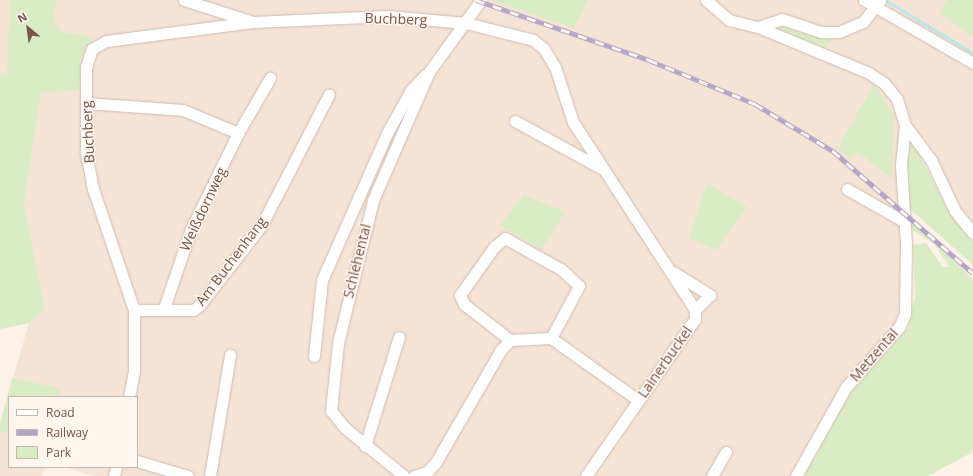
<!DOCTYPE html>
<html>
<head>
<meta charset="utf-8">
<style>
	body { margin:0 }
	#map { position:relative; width:973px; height:476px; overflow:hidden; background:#fdf2e7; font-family:"Open Sans",sans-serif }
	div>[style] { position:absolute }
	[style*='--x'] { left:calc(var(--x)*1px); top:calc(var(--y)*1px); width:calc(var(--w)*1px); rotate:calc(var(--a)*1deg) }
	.residential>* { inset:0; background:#f5e3d5 }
	.green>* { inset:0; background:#d9ecc5 }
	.stream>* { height:3px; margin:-1.5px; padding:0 1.5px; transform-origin:1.5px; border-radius:1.5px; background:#bbe7e8 }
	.roads { filter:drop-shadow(0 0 1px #d2bbaf) drop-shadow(0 0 1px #d2bbaf) }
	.street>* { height:11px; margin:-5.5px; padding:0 5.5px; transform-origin:5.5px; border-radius:5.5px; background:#fff }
	.rail>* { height:4.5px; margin-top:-2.25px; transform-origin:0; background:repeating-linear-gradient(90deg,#fff6ee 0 9px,#b3a4c8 0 18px); box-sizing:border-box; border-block:1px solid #b3a4c8 }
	span { translate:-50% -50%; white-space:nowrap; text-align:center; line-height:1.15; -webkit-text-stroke:3px #fff6ee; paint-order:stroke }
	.street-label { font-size:14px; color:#78554a }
	.legend { position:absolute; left:8px; top:396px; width:130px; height:72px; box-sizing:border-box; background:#fff6ee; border:1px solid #c9b6ac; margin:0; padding:5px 7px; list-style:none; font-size:12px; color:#78554a }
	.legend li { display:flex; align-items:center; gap:8px; height:20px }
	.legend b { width:20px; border:1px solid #c9b6ac }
	.north { position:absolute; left:8px; top:8px; width:40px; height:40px; -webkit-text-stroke:3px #fff6ee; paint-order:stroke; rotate:331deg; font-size:11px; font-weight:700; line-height:16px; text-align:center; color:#78554a }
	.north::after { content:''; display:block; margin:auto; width:14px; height:18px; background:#78554a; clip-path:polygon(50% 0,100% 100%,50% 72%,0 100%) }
</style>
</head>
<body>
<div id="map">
	<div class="residential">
		<div style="clip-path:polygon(0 0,973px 0,973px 233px,905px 125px,905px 235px,896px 341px,845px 399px,805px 476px,94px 476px,64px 467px,137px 467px,137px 397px,9px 397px,9px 467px,45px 467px,42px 476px,0 476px,0 423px,29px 323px,45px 310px,24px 204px,41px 93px,0 87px)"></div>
	</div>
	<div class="green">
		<div style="clip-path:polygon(10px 0,56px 0,54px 19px,61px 32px,94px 37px,82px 54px,79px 90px,41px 93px,24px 204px,45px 310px,29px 323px,0 329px,0 75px,7px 75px)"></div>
		<div style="clip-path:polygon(490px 0,588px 0,574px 28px)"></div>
		<div style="clip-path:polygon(947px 0,973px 0,973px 36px,939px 13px)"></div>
		<div style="clip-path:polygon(778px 24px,819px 37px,834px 37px,825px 48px,774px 28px)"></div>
		<div style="clip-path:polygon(874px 84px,894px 115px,892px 179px,858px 152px,851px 159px,838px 148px)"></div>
		<div style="clip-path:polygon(911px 138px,951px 215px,973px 242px,973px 265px,909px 208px,904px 145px)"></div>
		<div style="clip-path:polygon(707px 183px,747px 207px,716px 250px,689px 238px)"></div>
		<div style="clip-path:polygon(524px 195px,565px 212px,541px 250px,500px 225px)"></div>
		<div style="clip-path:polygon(910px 218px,973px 279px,973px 452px,928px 476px,805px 476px,845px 399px,908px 328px,915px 296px,913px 245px,926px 243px,943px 267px,949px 267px,935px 245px,911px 229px)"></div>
		<div style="clip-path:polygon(12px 378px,59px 388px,58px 397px,9px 397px,9px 433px,0 431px,0 425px)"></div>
	</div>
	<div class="stream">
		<div style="--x:885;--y:0;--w:103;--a:31.1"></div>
	</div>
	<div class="roads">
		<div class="street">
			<div style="--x:184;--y:0;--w:72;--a:17.7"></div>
			<div style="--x:706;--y:0;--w:30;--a:41"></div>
			<div style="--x:729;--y:20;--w:30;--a:14"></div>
			<div style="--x:758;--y:27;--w:120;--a:22.5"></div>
			<div style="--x:869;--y:73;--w:18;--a:34"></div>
			<div style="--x:884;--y:83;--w:21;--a:51"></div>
			<div style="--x:897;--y:99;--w:27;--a:73"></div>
			<div style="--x:905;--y:125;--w:44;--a:53.4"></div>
			<div style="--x:931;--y:160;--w:56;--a:64.8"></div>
			<div style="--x:955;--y:211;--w:28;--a:51"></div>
			<div style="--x:864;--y:0;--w:126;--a:30"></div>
			<div style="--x:758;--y:27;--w:25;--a:-18"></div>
			<div style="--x:782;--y:19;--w:41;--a:18.4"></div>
			<div style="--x:821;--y:32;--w:18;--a:0"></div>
			<div style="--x:839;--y:32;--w:26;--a:-23"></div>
			<div style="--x:863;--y:22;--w:28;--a:-52"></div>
			<div style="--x:86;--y:103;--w:97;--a:4.1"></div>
			<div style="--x:183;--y:110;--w:60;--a:22.7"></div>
			<div style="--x:515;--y:121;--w:96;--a:28.7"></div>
			<div style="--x:847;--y:189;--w:64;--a:29.7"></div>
			<div style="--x:673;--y:272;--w:44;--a:31.9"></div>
			<div style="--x:710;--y:295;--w:21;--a:135"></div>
			<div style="--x:164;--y:308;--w:83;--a:-71.1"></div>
			<div style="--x:191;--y:229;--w:107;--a:-63.9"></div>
			<div style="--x:238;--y:133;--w:64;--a:-59.8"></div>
			<div style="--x:134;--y:310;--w:59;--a:0"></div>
			<div style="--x:193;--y:310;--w:7;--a:-34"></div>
			<div style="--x:199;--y:306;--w:101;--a:-52.2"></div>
			<div style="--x:261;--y:226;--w:148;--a:-62.7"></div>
			<div style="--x:510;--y:340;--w:58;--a:-142"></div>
			<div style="--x:464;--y:304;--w:10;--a:-114"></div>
			<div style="--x:460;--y:295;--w:59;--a:-54.7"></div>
			<div style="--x:494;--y:247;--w:14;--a:-39"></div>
			<div style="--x:505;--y:238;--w:65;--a:29.3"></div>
			<div style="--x:562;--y:270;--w:23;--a:43"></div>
			<div style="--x:579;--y:286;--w:59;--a:118.3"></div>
			<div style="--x:314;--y:356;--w:76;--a:-84"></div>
			<div style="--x:322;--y:280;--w:161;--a:-66.1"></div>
			<div style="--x:387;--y:133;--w:49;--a:-60.8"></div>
			<div style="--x:411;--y:90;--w:21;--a:-47"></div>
			<div style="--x:129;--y:397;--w:26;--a:-79"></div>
			<div style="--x:134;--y:371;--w:61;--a:-90"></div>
			<div style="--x:134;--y:310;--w:128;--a:-108.7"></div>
			<div style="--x:93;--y:189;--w:38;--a:-101"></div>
			<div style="--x:86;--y:152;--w:85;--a:-90"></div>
			<div style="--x:86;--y:67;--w:19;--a:-72"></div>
			<div style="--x:92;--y:49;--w:16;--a:-30"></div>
			<div style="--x:106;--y:41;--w:148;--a:-7.4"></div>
			<div style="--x:253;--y:22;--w:134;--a:-2.6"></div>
			<div style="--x:387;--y:16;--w:79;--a:5.1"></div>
			<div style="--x:466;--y:23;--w:69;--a:14.2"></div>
			<div style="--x:533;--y:40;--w:14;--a:39"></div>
			<div style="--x:544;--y:49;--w:21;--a:59"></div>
			<div style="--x:555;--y:67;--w:58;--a:71.9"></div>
			<div style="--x:573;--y:122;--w:224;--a:57"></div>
			<div style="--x:695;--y:310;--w:9;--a:90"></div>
			<div style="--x:695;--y:319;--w:191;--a:124.8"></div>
			<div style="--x:365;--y:446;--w:114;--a:-72.7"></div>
			<div style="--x:137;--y:461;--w:53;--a:16.4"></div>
			<div style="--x:114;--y:476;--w:9;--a:-77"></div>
			<div style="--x:210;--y:476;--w:123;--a:-80.6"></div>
			<div style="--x:404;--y:476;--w:76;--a:-140.9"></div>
			<div style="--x:345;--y:428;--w:22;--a:-129"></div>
			<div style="--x:331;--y:411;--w:68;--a:-84.1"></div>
			<div style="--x:338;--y:343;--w:147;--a:-76.2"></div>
			<div style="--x:373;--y:200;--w:140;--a:-66.4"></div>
			<div style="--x:429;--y:72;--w:89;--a:-54.2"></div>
			<div style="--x:414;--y:476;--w:14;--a:-17"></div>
			<div style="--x:427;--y:472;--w:13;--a:-48"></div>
			<div style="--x:436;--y:462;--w:128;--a:-60"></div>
			<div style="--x:500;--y:351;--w:15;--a:-48"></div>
			<div style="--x:510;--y:340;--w:41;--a:-2.8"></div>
			<div style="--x:551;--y:338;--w:107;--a:35.5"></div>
			<div style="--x:712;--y:476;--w:28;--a:-60"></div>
			<div style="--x:796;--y:476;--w:102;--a:-60.7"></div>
			<div style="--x:846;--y:387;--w:80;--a:-48.5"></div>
			<div style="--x:899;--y:327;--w:14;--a:-65"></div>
			<div style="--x:905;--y:314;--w:70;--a:-89.2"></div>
			<div style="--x:906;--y:244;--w:79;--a:-93.6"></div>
			<div style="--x:901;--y:165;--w:40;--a:-84.3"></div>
		</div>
	</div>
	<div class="rail">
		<div style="--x:476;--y:0;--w:183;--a:19.1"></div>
		<div style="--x:649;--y:60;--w:115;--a:22.5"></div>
		<div style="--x:755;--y:104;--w:91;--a:31.1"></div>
		<div style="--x:833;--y:151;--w:186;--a:41.1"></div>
	</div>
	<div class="street-label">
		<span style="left:396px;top:19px;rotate:2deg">Buchberg</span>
		<span style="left:88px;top:132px;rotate:-93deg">Buchberg</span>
		<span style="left:203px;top:209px;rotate:-65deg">Weißdornweg</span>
		<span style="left:231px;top:261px;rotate:-53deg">Am Buchenhang</span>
		<span style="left:357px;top:261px;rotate:-76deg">Schlehental</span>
		<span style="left:874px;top:355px;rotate:-49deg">Metzental</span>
		<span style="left:665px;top:362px;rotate:-55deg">Lainerbuckel</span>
	</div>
	<ul class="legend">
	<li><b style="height:5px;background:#fff"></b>Road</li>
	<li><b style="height:5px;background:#b3a4c8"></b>Railway</li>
	<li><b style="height:11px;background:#d9ecc5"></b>Park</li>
	</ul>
	<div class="north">N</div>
</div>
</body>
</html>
